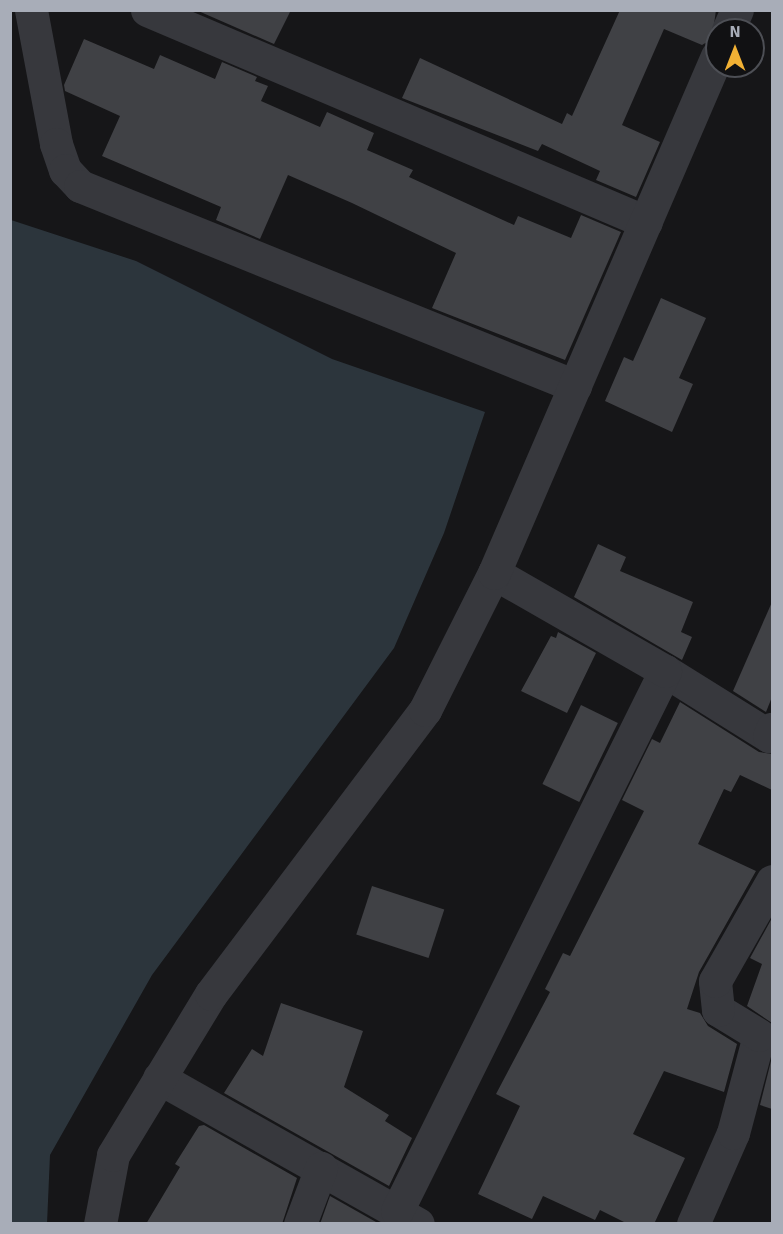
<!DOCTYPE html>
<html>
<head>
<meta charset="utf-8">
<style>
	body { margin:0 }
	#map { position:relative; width:783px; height:1234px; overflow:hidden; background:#161618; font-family:Signika,sans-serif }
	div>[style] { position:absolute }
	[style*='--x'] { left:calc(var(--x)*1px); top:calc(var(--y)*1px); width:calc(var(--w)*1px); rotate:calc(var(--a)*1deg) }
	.water>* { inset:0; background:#2c353c }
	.building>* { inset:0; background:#404145; transform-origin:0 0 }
	.minor>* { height:33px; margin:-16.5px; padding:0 16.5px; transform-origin:16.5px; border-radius:16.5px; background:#37383d }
	.tertiary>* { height:33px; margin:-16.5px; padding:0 16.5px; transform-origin:16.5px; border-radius:16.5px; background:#37383d }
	span { translate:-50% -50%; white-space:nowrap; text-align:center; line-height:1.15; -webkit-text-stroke:5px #111113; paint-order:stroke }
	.frame { position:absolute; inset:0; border:12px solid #a8adb8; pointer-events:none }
	.north { position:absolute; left:705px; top:18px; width:60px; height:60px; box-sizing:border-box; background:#111113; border:2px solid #4d4f55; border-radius:50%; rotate:0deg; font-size:16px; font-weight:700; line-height:24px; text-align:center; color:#a8adb8 }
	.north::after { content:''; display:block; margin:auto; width:21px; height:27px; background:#f2b134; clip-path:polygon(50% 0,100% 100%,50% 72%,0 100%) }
</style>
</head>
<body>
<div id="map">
	<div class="water">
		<div style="clip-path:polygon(11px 220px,136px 261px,332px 359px,485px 412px,444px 533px,394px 648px,152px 975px,50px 1155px,47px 1224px,10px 1223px)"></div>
	</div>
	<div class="building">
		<div style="clip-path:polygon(196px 10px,291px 10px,274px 44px)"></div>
		<div style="clip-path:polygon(620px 10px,716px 10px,712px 39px,702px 45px,664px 29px,622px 125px,660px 142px,636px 197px,596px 180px,600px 171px,542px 144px,538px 151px,402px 98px,420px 58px,562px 124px,567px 113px,572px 116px)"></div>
		<div style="clip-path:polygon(84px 39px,154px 69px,160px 55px,215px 79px,222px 62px,257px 77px,255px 81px,268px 86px,261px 101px,320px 127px,327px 112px,374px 133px,367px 150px,413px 170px,409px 177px,514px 225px,518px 216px,571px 238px,581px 215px,621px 232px,565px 360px,432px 308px,456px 253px,352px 203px,288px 175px,260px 239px,216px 220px,221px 207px,102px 156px,120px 116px,65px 91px,64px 85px)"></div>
		<div style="clip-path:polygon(661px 298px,706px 318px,679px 378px,693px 384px,672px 432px,605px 401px,624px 357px,633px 361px)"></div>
		<div style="clip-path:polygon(598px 544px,626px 557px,620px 571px,693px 602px,681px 632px,692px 637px,682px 660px,574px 597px)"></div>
		<div style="clip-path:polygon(772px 602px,772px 697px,766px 712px,733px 691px)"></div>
		<div style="clip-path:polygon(558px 632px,596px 653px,567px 713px,521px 691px,551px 636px,556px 638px)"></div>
		<div style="clip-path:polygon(680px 702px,759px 752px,772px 754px,772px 790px,740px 775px,731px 792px,724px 789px,698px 844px,756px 871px,699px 972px,687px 1009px,700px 1013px,708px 1026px,737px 1044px,724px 1092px,664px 1071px,633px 1134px,685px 1158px,654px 1224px,628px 1224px,600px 1210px,595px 1220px,543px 1196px,532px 1219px,478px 1194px,520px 1106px,496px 1094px,550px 992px,545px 989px,563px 953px,570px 956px,644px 811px,622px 800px,652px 739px,660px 743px)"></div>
		<div style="left:581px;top:705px;width:41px;height:88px;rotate:26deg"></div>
		<div style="left:372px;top:886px;width:76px;height:51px;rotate:18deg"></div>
		<div style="clip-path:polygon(772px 918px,772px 1023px,747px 1006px,762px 964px,750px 958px)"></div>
		<div style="clip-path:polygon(281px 1003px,363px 1031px,344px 1087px,389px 1115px,385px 1121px,412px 1138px,389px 1186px,224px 1093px,252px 1049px,263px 1056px)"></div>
		<div style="clip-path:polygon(772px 1057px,772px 1109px,760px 1105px)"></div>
		<div style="clip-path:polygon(204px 1125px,297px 1178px,282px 1224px,146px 1224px,180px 1167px,175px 1164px,199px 1126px)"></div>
		<div style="clip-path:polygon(330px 1196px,376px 1222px,320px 1224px)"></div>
	</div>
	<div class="minor">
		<div style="--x:31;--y:10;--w:136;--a:79.4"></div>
		<div style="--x:56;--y:144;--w:28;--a:71"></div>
		<div style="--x:65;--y:170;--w:22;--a:47"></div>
		<div style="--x:80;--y:186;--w:534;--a:22"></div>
		<div style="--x:147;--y:10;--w:542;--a:23.02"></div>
		<div style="--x:665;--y:671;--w:123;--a:32"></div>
		<div style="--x:769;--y:736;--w:8;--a:-67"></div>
		<div style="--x:159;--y:1078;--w:297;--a:29.4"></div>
		<div style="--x:397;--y:1211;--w:603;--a:-63.6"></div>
		<div style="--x:665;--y:671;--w:197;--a:-150.2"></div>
		<div style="--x:300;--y:1224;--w:60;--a:-69.4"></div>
		<div style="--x:693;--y:1224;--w:99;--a:-66.3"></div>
		<div style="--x:733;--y:1133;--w:101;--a:-75.1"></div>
		<div style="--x:759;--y:1035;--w:48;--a:-148.6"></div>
		<div style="--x:718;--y:1010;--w:29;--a:-96"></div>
		<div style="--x:715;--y:981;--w:115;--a:-60.3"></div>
	</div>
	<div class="tertiary">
		<div style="--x:728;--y:30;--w:22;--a:-66"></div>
		<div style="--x:100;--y:1224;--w:70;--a:-79.3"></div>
		<div style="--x:113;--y:1155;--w:188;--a:-58.7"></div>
		<div style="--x:211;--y:994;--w:356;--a:-53"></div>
		<div style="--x:425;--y:710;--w:153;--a:-63.3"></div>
		<div style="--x:494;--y:573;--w:563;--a:-66.67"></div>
	</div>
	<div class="frame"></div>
	<div class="north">N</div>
</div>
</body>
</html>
